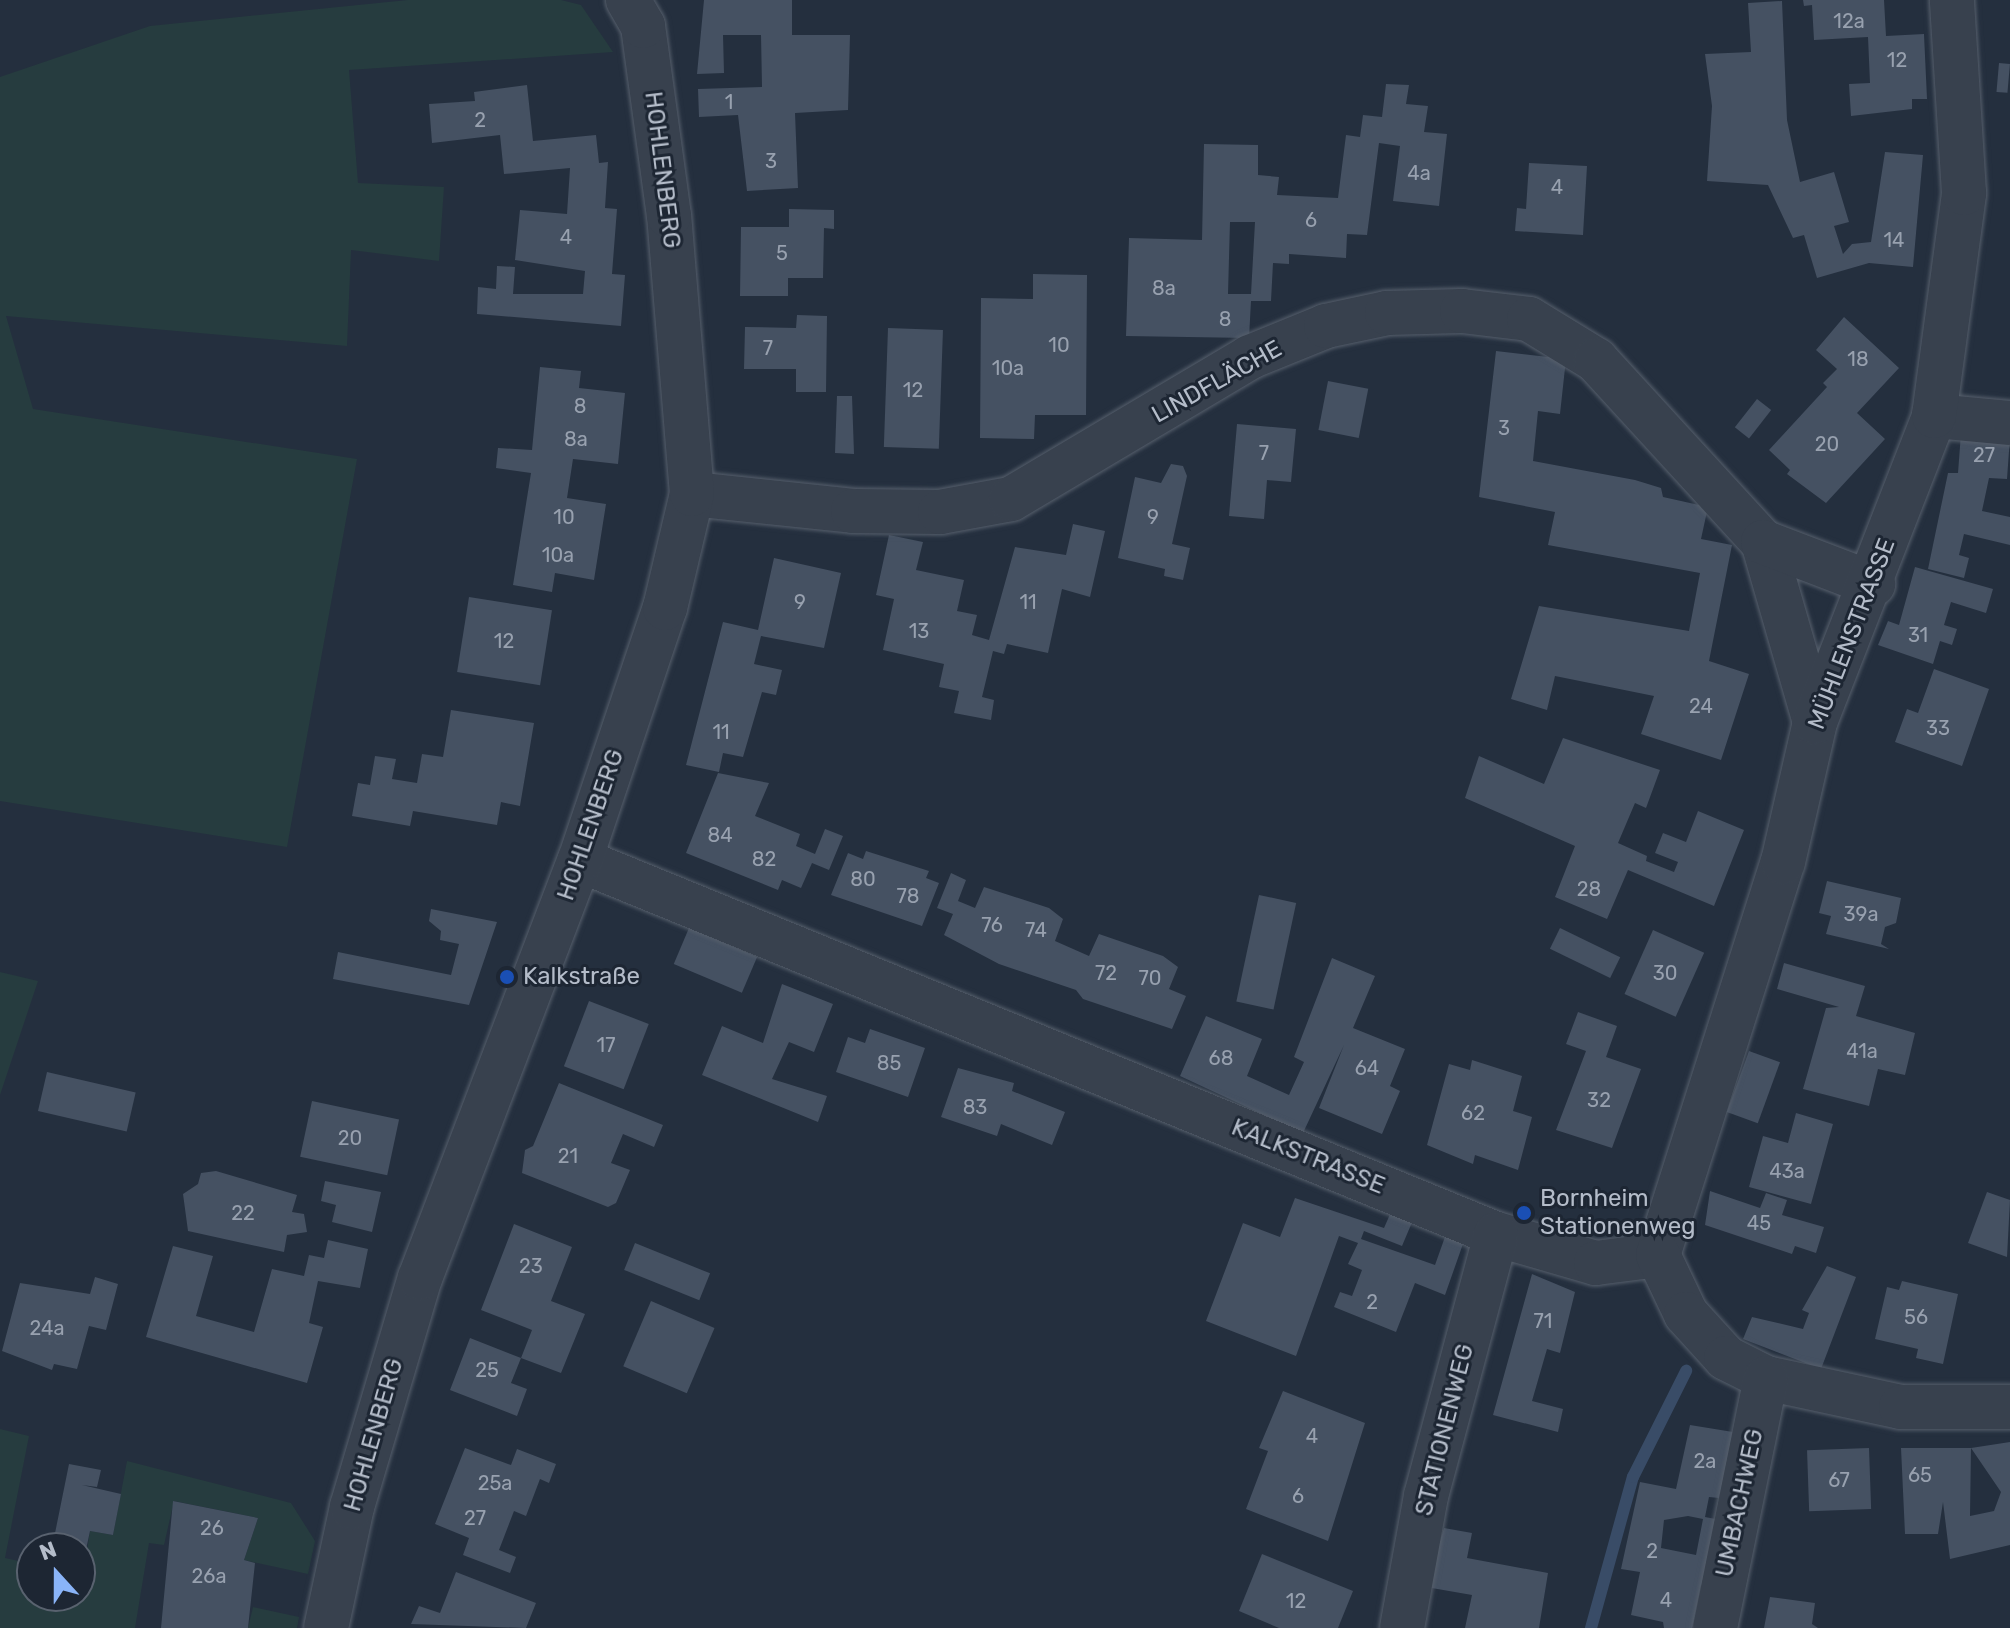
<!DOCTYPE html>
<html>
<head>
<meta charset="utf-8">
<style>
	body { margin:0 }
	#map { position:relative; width:2010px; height:1628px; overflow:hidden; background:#242f3e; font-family:Rubik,sans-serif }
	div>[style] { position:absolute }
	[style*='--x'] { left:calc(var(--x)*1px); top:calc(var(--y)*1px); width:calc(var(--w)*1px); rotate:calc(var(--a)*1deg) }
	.green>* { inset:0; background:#263c3f }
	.stream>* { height:12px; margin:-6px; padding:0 6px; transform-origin:6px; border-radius:6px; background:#394c67 }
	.building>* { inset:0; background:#455162; transform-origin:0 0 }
	.roads { filter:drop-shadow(0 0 2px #565f6c) drop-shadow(0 0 2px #565f6c) }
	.street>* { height:44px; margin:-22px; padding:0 22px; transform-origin:22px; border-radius:22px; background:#38414e }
	.dots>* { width:22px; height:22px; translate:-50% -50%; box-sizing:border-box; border:4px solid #1d2633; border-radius:50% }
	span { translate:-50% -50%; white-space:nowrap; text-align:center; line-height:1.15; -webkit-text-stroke:6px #1d2633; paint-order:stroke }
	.number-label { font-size:20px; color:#98a1af }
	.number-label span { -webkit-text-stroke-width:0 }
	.street-label { font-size:24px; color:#b4bcc9 }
	.poi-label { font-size:24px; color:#b4bcc9 }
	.left { translate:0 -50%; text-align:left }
	.north { position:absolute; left:16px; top:1532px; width:80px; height:80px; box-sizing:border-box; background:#1d2633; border:2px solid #59626f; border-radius:50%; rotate:339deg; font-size:22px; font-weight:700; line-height:32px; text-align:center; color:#b4bcc9 }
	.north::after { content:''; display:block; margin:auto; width:28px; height:36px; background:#8ab4f8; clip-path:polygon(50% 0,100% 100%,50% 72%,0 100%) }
</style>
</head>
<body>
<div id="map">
	<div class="green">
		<div style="clip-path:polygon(408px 0,561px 0,581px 5px,613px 52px,349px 70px,358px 183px,444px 187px,439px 261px,351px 250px,347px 346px,6px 316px,33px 409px,357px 459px,287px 847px,0 801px,0 77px,150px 26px)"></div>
		<div style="clip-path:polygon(0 972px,38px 981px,0 1095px)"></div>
		<div style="clip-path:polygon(0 1429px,29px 1436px,5px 1558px,32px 1564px,32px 1596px,80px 1596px,90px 1531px,113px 1535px,127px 1461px,291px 1503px,315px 1541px,308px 1574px,244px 1560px,258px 1518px,174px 1501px,164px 1545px,149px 1543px,135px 1628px,0 1628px)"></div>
		<div style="clip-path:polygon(253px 1607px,299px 1617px,297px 1628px,248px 1628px)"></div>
	</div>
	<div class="stream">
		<div style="--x:1591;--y:1628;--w:157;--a:-74.5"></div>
		<div style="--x:1633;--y:1477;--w:119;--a:-63.4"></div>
	</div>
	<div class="building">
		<div style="clip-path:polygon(704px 0,792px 0,792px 35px,850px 35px,848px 110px,795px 113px,798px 188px,747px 191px,738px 115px,699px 117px,698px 89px,762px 87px,761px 35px,723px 35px,724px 73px,697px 74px)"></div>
		<div style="clip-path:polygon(1803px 0,1884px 0,1886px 36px,1924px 34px,1927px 99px,1912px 99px,1912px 109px,1851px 116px,1849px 84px,1870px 83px,1868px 37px,1814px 40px,1812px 5px,1804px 6px)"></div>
		<div style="clip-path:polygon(1782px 1px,1787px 120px,1800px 182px,1834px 172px,1849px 222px,1834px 226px,1843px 254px,1852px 244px,1871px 242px,1885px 152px,1923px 155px,1913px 267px,1869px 263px,1817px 278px,1804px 235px,1793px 238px,1768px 185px,1707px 181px,1712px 106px,1705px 54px,1751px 52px,1748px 3px)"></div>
		<div style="left:1999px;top:63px;width:11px;height:29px;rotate:5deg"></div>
		<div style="clip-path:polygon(evenodd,1386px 84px,1409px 85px,1406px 104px,1428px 106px,1424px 132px,1447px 134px,1439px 206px,1393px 201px,1400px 146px,1379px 143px,1367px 235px,1347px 234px,1346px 258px,1289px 254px,1289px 264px,1273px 263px,1271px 301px,1251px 301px,1249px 338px,1126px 336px,1129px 238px,1202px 240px,1204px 144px,1258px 145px,1258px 175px,1279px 177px,1277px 195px,1338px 198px,1346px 135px,1360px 137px,1363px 115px,1382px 117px,1386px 84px,1230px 222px,1255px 222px,1251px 294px,1228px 294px,1230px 222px)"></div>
		<div style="clip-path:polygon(527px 85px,533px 141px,596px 135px,599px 163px,608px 162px,605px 208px,617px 209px,612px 274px,625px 275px,621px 326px,477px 314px,478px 287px,496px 289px,497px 266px,515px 267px,513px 294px,583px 294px,585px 271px,515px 260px,520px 210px,567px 214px,570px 168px,504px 174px,500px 135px,432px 143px,429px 104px,475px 101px,474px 92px)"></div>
		<div style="clip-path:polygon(1529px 163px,1587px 166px,1583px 235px,1515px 231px,1517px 208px,1526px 209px)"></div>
		<div style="clip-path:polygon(789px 209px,834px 210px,834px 229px,824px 228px,823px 278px,788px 278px,788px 296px,740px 296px,741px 227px,789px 227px)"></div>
		<div style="clip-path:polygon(1033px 274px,1087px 275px,1086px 415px,1035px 415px,1034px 439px,980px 438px,981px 298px,1033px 299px)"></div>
		<div style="clip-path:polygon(797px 315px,827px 316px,826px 392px,796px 392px,796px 369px,744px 369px,745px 327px,796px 328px)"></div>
		<div style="clip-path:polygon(1844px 317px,1899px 368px,1857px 413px,1885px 439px,1826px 503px,1787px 474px,1790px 470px,1769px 450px,1827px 387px,1823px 383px,1837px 369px,1816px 350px)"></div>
		<div style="left:888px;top:328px;width:55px;height:119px;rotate:2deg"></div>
		<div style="clip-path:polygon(1496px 351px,1566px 359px,1560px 414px,1538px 411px,1533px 461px,1635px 480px,1661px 488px,1663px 497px,1708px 507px,1701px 539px,1732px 545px,1709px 661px,1749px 674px,1721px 760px,1641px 734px,1654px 696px,1555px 676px,1547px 710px,1511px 699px,1539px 606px,1689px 631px,1700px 573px,1548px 545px,1555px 512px,1479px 497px)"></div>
		<div style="clip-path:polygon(540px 367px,581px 371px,579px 388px,625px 393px,618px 464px,573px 459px,567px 498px,606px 504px,594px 580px,555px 573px,552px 592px,513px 585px,531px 473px,496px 468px,498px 448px,532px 450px)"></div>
		<div style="left:1328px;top:381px;width:41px;height:50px;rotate:11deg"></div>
		<div style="clip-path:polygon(837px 396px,852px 396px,854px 454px,835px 453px)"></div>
		<div style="left:1757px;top:399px;width:18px;height:36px;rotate:38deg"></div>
		<div style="clip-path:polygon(1237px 424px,1296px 429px,1291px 482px,1267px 480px,1264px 519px,1229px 516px)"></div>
		<div style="clip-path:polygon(1961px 433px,2010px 437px,2007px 479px,1989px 478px,1982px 511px,2010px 517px,2010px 545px,1964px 534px,1959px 555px,1969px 558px,1964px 578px,1928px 569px,1948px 473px,1958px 473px)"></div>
		<div style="clip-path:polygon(1171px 464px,1183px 466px,1187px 476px,1172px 544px,1190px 548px,1183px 580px,1164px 576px,1165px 569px,1118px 558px,1135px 477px,1161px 483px)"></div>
		<div style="clip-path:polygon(1073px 524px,1105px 531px,1090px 597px,1062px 589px,1048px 653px,1007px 644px,1004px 654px,993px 651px,982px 697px,994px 700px,991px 720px,954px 713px,959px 691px,939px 687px,944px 664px,883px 650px,894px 599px,876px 595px,889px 535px,923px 542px,916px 570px,964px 580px,957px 611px,977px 615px,972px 635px,989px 640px,1015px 547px,1066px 555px)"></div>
		<div style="clip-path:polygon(774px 558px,841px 573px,824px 648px,761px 636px,754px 664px,782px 670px,776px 695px,762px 692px,743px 757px,723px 753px,719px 772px,686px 765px,723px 622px,758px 630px)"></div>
		<div style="clip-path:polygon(1915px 567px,1993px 589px,1986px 613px,1951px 602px,1944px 625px,1957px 629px,1952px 645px,1940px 641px,1933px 664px,1878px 645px,1888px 621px,1899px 625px)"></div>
		<div style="left:469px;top:597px;width:84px;height:76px;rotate:9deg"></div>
		<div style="clip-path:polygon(1934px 669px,1989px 689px,1962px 766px,1895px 742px,1907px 709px,1918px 713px)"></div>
		<div style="clip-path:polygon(451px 710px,534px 723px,520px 806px,501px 802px,497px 825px,413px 811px,410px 826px,352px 816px,358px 783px,370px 785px,375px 756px,396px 759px,392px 779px,417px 783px,422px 754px,443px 757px)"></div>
		<div style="clip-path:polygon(1563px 738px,1660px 770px,1646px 808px,1635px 803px,1618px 843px,1647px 856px,1646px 861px,1674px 872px,1678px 862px,1655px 853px,1663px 833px,1686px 842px,1698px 811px,1744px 830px,1714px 906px,1628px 870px,1607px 919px,1555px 897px,1575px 846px,1465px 798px,1479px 756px,1544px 784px)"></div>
		<div style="clip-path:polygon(718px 773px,769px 783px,755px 816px,800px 834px,796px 846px,815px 854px,825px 829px,843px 836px,829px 870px,812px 863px,801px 888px,782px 880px,778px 890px,686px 853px)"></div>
		<div style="clip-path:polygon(866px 851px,929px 871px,926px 878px,939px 883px,922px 926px,831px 895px,848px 853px,863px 859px)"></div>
		<div style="clip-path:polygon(951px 873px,966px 880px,958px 901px,975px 908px,984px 887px,1049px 908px,1063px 919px,1055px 941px,1089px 956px,1099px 934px,1163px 956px,1178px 967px,1169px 989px,1186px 996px,1172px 1029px,1083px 999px,1076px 990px,999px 964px,944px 935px,953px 914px,937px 908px)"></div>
		<div style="clip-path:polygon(1827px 881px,1901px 898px,1896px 923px,1885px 927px,1881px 944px,1889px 949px,1826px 934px,1831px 916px,1819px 913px)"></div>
		<div style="left:1259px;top:895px;width:38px;height:109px;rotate:12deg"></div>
		<div style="clip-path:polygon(431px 909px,497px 922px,469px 1005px,333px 979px,338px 952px,451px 975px,459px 944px,440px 940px,441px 931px,429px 921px)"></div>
		<div style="left:689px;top:928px;width:74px;height:39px;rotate:23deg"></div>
		<div style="left:1560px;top:928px;width:67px;height:23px;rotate:26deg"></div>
		<div style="left:1653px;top:930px;width:56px;height:70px;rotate:24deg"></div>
		<div style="clip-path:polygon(1332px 958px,1375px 976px,1353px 1028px,1405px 1049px,1390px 1086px,1400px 1091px,1382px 1134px,1319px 1108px,1344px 1045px,1303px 1133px,1180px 1076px,1206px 1016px,1262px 1039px,1247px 1076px,1289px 1095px,1304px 1062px,1294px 1057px)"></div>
		<div style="clip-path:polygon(1784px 963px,1865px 986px,1856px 1016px,1915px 1033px,1905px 1075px,1878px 1069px,1869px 1106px,1803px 1089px,1826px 1008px,1839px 1007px,1777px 989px)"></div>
		<div style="clip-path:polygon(782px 984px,833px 1004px,814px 1052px,789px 1042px,772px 1079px,827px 1096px,818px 1122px,702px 1075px,722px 1026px,763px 1043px)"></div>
		<div style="left:589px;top:1001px;width:64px;height:70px;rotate:21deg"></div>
		<div style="clip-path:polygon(1578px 1012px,1617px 1026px,1606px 1057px,1641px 1069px,1612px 1148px,1556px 1130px,1586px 1051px,1566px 1044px)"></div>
		<div style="clip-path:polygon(870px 1029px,925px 1048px,908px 1097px,836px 1072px,848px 1037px,865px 1043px)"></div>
		<div style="left:1749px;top:1051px;width:33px;height:65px;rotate:20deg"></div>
		<div style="clip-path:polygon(1472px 1060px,1522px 1076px,1513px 1111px,1532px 1117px,1518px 1170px,1475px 1155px,1473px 1164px,1427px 1145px,1449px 1064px,1470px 1070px)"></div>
		<div style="clip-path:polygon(958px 1068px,1014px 1083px,1012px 1091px,1065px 1112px,1052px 1145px,1001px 1124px,997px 1136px,941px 1117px)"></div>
		<div style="left:47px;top:1072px;width:91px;height:40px;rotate:13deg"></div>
		<div style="clip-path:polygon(559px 1083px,663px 1125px,654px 1147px,623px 1134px,611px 1163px,630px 1170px,616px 1203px,608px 1207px,522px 1173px,525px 1150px,533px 1146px)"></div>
		<div style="left:312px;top:1101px;width:89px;height:57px;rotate:12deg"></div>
		<div style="clip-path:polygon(1796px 1113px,1833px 1124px,1811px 1204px,1749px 1187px,1763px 1136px,1788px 1143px)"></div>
		<div style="clip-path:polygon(216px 1171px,297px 1195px,292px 1212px,304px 1214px,307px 1232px,287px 1235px,284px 1252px,188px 1231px,183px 1194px,198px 1184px,201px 1173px)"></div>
		<div style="clip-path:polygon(325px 1181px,381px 1192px,372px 1232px,332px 1222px,336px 1205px,321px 1201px)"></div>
		<div style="clip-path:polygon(1710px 1191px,1760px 1208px,1766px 1193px,1787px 1200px,1782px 1215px,1824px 1227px,1816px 1253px,1795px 1246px,1792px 1254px,1705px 1225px)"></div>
		<div style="clip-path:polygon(1987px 1192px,2010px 1200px,2007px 1257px,1968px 1243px)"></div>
		<div style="clip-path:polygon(1295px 1198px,1384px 1228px,1391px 1212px,1413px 1220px,1402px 1246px,1364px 1231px,1361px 1239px,1435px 1265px,1446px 1234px,1464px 1241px,1445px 1295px,1415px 1283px,1396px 1332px,1334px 1307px,1340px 1292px,1352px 1296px,1362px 1270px,1348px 1264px,1358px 1243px,1339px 1236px,1296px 1356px,1206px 1321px,1243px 1223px,1280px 1237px)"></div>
		<div style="clip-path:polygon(514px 1224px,572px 1247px,551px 1301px,585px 1314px,561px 1373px,521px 1358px,532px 1330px,481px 1310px)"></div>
		<div style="clip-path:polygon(328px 1240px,368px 1249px,360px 1288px,318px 1281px,309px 1323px,323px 1327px,307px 1383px,146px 1337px,173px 1246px,213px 1256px,196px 1316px,254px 1332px,272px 1269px,304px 1276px,309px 1255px,324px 1258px)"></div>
		<div style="left:635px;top:1243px;width:81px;height:29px;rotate:22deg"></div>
		<div style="clip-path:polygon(1827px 1266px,1856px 1277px,1821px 1369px,1743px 1339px,1752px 1317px,1803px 1329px,1809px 1313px,1802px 1310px)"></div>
		<div style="clip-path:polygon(1532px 1274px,1575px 1292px,1560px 1353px,1547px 1349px,1532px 1401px,1563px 1409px,1558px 1432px,1493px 1415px)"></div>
		<div style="clip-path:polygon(95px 1277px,118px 1284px,106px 1330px,89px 1326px,77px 1369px,54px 1364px,52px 1370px,2px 1351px,20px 1283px,90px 1294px)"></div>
		<div style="clip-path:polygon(1902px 1281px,1958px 1294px,1943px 1364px,1916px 1358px,1918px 1349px,1875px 1339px,1887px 1287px,1899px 1290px)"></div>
		<div style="left:651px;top:1301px;width:69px;height:71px;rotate:23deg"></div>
		<div style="clip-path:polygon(470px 1338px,521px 1358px,511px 1383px,527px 1389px,517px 1416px,450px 1390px)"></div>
		<div style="clip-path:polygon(1283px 1391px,1365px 1423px,1328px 1541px,1246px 1509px,1268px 1451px,1259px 1448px)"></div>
		<div style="clip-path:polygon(evenodd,1690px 1425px,1733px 1432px,1719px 1498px,1709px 1497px,1705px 1517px,1726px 1521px,1712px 1587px,1701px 1585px,1692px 1628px,1664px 1628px,1663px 1622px,1631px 1615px,1640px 1572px,1621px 1569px,1640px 1482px,1676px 1489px,1690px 1425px,1688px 1516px,1703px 1519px,1696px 1555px,1661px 1548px,1664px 1520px,1688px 1516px)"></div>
		<div style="clip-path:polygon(2010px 1442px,2010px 1545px,1950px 1559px,1943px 1502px,1938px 1534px,1905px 1534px,1901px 1448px,1971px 1448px,1970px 1516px,1994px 1511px,2001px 1492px,1971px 1448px)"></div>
		<div style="clip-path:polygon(465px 1448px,511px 1465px,517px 1449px,556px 1464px,549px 1483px,540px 1479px,526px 1516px,514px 1511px,499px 1550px,516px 1557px,510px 1573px,463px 1555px,469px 1538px,435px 1524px)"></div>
		<div style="left:1869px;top:1448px;width:61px;height:62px;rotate:88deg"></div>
		<div style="clip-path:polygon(69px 1464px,101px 1470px,97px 1487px,82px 1485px,121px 1494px,113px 1535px,90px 1531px,81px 1573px,80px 1548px,52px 1548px)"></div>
		<div style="clip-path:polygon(173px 1501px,258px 1518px,244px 1560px,255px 1563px,248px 1628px,161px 1628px)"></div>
		<div style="clip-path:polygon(1444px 1528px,1472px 1533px,1467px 1558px,1548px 1573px,1539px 1628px,1465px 1628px,1472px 1595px,1426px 1587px)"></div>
		<div style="clip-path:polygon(1262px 1554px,1353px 1591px,1338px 1628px,1279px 1628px,1239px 1611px)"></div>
		<div style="clip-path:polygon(456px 1572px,536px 1603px,526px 1628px,411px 1624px,419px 1606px,440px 1613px)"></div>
		<div style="clip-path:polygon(1770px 1597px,1815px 1603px,1812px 1624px,1818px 1628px,1764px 1628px)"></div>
	</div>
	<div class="roads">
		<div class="street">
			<div style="--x:1934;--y:416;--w:76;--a:5.3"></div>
			<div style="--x:692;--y:494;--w:162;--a:6"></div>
			<div style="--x:853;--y:511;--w:87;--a:0.7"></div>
			<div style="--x:940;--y:512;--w:72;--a:-10.4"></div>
			<div style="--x:1011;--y:499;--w:278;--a:-30.7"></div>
			<div style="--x:1250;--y:357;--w:82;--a:-22.2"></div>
			<div style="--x:1326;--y:326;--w:62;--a:-12"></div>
			<div style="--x:1387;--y:313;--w:75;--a:-1.5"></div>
			<div style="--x:1462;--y:311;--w:67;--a:6.8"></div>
			<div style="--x:1529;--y:319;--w:79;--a:31.5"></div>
			<div style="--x:1596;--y:360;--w:247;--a:47.5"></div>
			<div style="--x:1763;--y:542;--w:187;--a:73.9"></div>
			<div style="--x:1763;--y:542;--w:118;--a:20.9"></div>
			<div style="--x:580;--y:860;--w:989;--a:22.21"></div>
			<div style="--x:1496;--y:1234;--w:104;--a:16.2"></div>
			<div style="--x:1596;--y:1263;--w:63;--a:-7.4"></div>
			<div style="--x:1658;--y:1255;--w:412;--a:-72.4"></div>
			<div style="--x:1783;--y:862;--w:144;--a:-77.1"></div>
			<div style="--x:1815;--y:722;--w:328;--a:-68.7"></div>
			<div style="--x:1934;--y:416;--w:225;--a:-82.3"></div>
			<div style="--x:1964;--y:193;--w:193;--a:-93.6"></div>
			<div style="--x:1658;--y:1255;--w:65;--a:64.6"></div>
			<div style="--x:1686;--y:1314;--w:59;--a:47.7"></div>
			<div style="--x:1726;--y:1358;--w:45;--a:26.6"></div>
			<div style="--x:1766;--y:1378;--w:138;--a:12.1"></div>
			<div style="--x:1901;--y:1407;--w:109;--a:0"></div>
			<div style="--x:326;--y:1628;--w:124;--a:-77.9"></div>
			<div style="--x:352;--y:1507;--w:239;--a:-73.5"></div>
			<div style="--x:420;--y:1278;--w:448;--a:-69.1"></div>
			<div style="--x:580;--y:860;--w:266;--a:-71.4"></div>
			<div style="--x:665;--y:608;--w:117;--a:-76.7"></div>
			<div style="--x:692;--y:494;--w:279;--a:-94.7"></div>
			<div style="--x:669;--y:216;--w:192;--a:-97.8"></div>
			<div style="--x:643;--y:26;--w:30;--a:-120"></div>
			<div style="--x:1402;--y:1628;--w:134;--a:-79.7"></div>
			<div style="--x:1426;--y:1496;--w:271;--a:-75"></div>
			<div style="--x:1715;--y:1628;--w:255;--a:-78.5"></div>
		</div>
	</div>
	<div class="dots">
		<div style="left:507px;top:977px;background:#1a4fb4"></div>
		<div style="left:1524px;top:1213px;background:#1a4fb4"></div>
	</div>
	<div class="number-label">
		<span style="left:1849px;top:21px">12a</span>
		<span style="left:1897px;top:60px">12</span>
		<span style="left:729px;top:102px">1</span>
		<span style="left:480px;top:120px">2</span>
		<span style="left:771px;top:161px">3</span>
		<span style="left:1419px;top:173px">4a</span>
		<span style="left:1557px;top:187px">4</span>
		<span style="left:1311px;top:220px">6</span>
		<span style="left:566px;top:237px">4</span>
		<span style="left:1894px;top:240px">14</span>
		<span style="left:782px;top:253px">5</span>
		<span style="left:1164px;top:288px">8a</span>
		<span style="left:1225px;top:319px">8</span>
		<span style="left:1059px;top:345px">10</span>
		<span style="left:768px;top:348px">7</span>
		<span style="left:1858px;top:359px">18</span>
		<span style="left:1008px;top:368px">10a</span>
		<span style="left:913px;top:390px">12</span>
		<span style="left:580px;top:406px">8</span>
		<span style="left:1504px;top:428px">3</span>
		<span style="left:576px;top:439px">8a</span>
		<span style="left:1827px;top:444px">20</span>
		<span style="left:1264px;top:453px">7</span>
		<span style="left:1984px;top:455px">27</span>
		<span style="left:564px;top:517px">10</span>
		<span style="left:1153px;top:517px">9</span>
		<span style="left:558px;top:555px">10a</span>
		<span style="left:800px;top:602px">9</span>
		<span style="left:1028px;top:602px">11</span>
		<span style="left:919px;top:631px">13</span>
		<span style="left:1918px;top:635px">31</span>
		<span style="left:504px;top:641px">12</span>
		<span style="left:1701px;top:706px">24</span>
		<span style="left:1938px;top:728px">33</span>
		<span style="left:721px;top:732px">11</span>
		<span style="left:720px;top:835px">84</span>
		<span style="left:764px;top:859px">82</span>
		<span style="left:863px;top:879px">80</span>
		<span style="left:1589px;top:889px">28</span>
		<span style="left:908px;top:896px">78</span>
		<span style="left:1861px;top:914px">39a</span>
		<span style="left:992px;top:925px">76</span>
		<span style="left:1036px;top:930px">74</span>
		<span style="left:1106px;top:973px">72</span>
		<span style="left:1665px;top:973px">30</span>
		<span style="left:1150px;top:978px">70</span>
		<span style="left:606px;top:1045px">17</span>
		<span style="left:1862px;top:1051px">41a</span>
		<span style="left:1221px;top:1058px">68</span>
		<span style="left:889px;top:1063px">85</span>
		<span style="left:1367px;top:1068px">64</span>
		<span style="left:1599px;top:1100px">32</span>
		<span style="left:975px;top:1107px">83</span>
		<span style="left:1473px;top:1113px">62</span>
		<span style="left:350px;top:1138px">20</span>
		<span style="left:568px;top:1156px">21</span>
		<span style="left:1787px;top:1171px">43a</span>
		<span style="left:243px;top:1213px">22</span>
		<span style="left:1759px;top:1223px">45</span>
		<span style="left:531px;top:1266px">23</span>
		<span style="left:1372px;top:1302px">2</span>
		<span style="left:1916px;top:1317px">56</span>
		<span style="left:1543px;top:1321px">71</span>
		<span style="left:47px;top:1328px">24a</span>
		<span style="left:487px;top:1370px">25</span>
		<span style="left:1312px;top:1436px">4</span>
		<span style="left:1705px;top:1461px">2a</span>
		<span style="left:1920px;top:1475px">65</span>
		<span style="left:1839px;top:1480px">67</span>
		<span style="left:495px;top:1483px">25a</span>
		<span style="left:1298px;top:1496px">6</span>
		<span style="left:475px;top:1518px">27</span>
		<span style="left:212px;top:1528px">26</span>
		<span style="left:1652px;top:1551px">2</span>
		<span style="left:209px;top:1576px">26a</span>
		<span style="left:1666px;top:1600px">4</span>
		<span style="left:1296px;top:1601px">12</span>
	</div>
	<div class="street-label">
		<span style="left:662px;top:170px;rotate:83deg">HOHLENBERG</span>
		<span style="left:1217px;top:382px;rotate:-29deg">LINDFLÄCHE</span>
		<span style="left:1852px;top:634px;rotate:-69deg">MÜHLENSTRASSE</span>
		<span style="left:591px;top:825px;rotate:-71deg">HOHLENBERG</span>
		<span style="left:1308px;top:1157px;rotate:22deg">KALKSTRASSE</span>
		<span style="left:1445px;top:1430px;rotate:-76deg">STATIONENWEG</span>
		<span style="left:374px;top:1435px;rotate:-74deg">HOHLENBERG</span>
		<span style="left:1740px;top:1503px;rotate:-78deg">UMBACHWEG</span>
	</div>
	<div class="poi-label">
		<span class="left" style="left:523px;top:977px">Kalkstraße</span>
		<span class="left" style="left:1540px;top:1213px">Bornheim<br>Stationenweg</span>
	</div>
	<div class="north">N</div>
</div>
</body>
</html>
